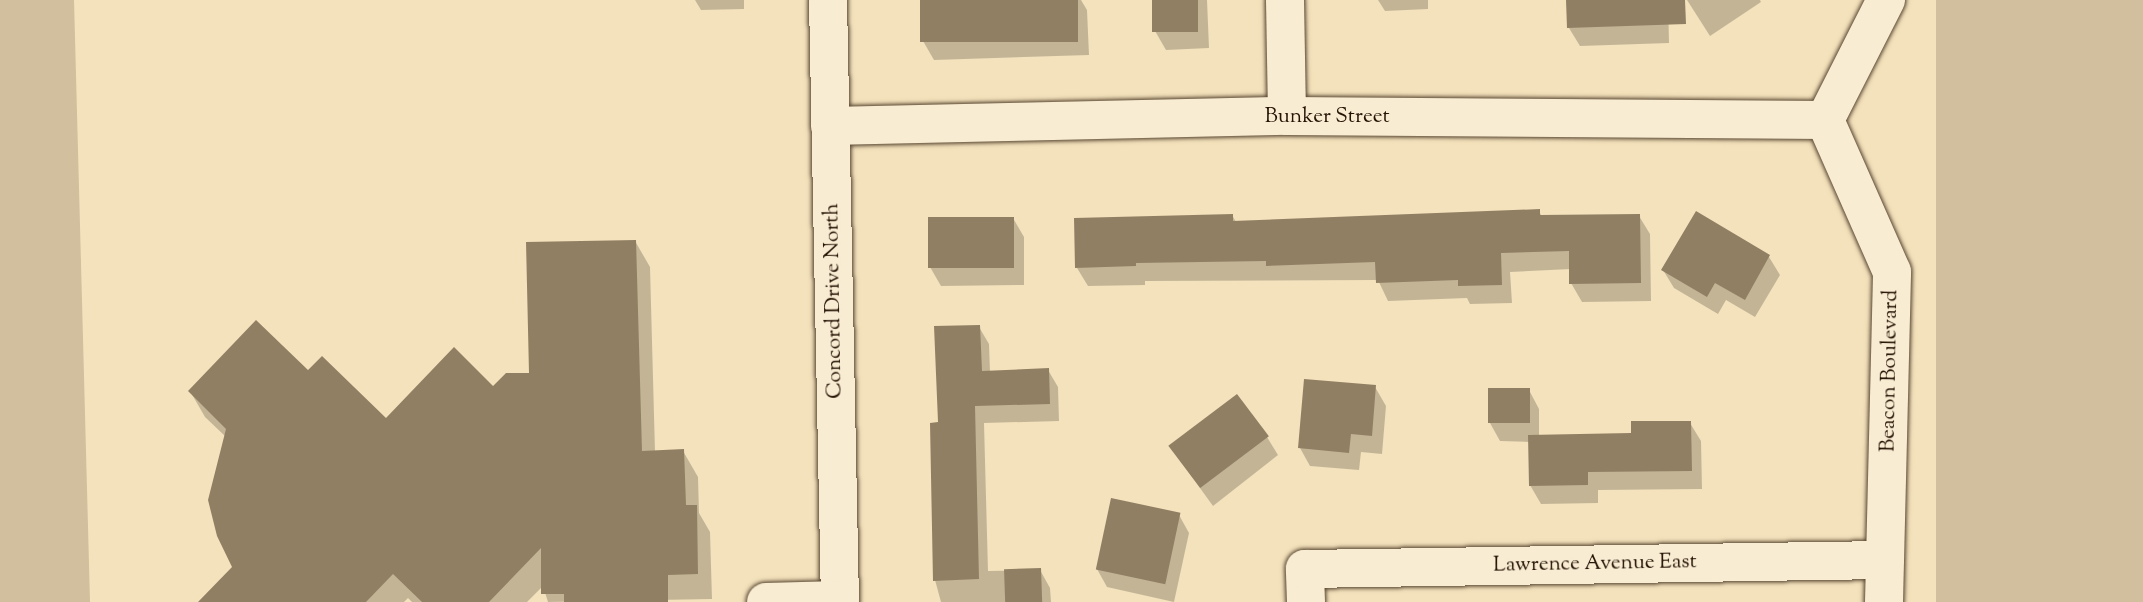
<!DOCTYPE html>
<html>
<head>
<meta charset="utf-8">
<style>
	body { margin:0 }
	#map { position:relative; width:2143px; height:602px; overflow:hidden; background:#f4e2bc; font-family:"Sorts Mill Goudy",serif }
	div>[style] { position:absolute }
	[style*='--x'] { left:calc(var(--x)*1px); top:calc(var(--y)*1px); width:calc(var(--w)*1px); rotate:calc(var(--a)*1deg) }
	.green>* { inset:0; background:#d1bf9d; transform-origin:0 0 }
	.shadow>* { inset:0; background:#0003 }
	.building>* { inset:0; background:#917f64; transform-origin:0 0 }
	.roads { filter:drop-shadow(0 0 2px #594732) drop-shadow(0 0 2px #594732) }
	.minor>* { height:38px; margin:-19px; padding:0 19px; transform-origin:19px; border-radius:19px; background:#f8ecd3 }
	span { translate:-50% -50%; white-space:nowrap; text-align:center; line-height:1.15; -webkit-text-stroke:5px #f8ecd3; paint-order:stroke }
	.street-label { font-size:21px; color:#251304 }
</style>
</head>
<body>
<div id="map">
	<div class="green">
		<div style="clip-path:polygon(0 0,74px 0,90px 602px,0 602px)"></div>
		<div style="left:1936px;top:0;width:207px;height:603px"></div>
	</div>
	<div class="shadow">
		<div style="clip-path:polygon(695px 0,744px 0,744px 9px,701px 10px)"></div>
		<div style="clip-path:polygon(922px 0,1081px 0,1087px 10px,1089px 55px,934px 60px,923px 41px)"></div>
		<div style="clip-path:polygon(1154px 0,1207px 0,1209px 48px,1166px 50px,1155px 31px)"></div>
		<div style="clip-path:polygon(1378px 0,1428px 0,1428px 9px,1385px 11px)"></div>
		<div style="clip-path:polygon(1568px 0,1668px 0,1669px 43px,1580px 46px,1569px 28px)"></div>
		<div style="clip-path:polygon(1687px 0,1760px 0,1761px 2px,1710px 36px)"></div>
		<div style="clip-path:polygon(1539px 211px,1542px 217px,1639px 216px,1650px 234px,1651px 301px,1582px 302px,1571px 283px,1571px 269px,1510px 272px,1512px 303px,1470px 304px,1467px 298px,1388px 301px,1378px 280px,1145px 281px,1145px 285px,1088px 286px,1077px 268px,1232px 215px,1236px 222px)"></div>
		<div style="clip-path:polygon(1696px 214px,1769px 257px,1780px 275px,1755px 317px,1726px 300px,1718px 314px,1674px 288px,1663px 270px)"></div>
		<div style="clip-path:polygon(1013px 218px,1024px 237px,1024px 285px,941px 286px,930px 267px)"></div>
		<div style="clip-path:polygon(635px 241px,650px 267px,655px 452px,683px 451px,698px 477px,699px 513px,710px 532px,712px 599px,548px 602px,543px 586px,527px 602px,412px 602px,408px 598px,404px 602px,201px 602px,234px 567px,226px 437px,205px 417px,190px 391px,308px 373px,386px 420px,493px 388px,531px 375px)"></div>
		<div style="clip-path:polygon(979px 327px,989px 344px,990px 372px,1048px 370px,1058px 387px,1059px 421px,984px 423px,988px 571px,1040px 570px,1050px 588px,1051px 602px,941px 602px,935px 580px,939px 424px)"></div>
		<div style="clip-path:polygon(1375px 387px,1386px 406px,1382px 454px,1361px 452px,1359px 470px,1310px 466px,1300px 448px)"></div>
		<div style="clip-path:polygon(1529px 390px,1539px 409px,1539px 436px,1633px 435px,1690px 423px,1701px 441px,1702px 489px,1598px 490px,1598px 503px,1541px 504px,1530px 485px,1530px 442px,1500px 441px,1490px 423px)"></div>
		<div style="clip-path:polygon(1267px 437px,1278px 455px,1213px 506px,1171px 448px)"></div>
		<div style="clip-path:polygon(1179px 515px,1189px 533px,1174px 602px,1107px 587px,1097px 569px)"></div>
	</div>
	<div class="building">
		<div style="left:920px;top:0;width:158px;height:42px"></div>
		<div style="left:1152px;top:0;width:46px;height:32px"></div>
		<div style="clip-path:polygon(1566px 0,1685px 0,1686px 24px,1567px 28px)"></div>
		<div style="clip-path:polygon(1540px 209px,1540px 215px,1640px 214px,1641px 283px,1569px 284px,1569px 251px,1501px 253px,1502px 285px,1458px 286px,1458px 280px,1376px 283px,1375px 262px,1266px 266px,1266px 261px,1136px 263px,1136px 266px,1075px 268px,1074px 218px,1233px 214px,1233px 221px)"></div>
		<div style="clip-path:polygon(1696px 211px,1770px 255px,1745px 300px,1715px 283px,1707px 297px,1661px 270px)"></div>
		<div style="left:928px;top:217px;width:86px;height:51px"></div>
		<div style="clip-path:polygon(636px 240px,642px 451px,684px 449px,686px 505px,697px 505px,698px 574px,668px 575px,668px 602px,564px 602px,564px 594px,541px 594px,541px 548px,489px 602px,422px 602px,393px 574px,366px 602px,198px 602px,232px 567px,217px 536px,208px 500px,226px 429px,188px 391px,256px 320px,308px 370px,322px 356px,386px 418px,454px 347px,493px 386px,506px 373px,529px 373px,526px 242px)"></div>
		<div style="clip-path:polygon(980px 325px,982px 371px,1049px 368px,1050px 404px,975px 406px,979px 579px,933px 581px,930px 423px,938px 422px,934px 326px)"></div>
		<div style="clip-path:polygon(1304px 379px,1376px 385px,1372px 436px,1351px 434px,1349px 453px,1298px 448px)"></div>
		<div style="left:1488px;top:388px;width:42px;height:35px"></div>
		<div style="left:1237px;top:394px;width:53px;height:86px;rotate:53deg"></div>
		<div style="clip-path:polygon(1631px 421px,1691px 421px,1692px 471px,1588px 472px,1588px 485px,1529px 486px,1528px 435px,1631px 433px)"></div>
		<div style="left:1111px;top:498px;width:71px;height:73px;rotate:12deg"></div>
		<div style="left:1041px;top:568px;width:34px;height:37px;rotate:88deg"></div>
	</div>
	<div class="roads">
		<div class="minor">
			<div style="--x:828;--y:0;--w:602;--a:88.86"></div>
			<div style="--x:1285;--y:0;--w:116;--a:89"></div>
			<div style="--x:830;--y:126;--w:457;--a:-1.3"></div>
			<div style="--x:1287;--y:116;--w:538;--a:0.43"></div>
			<div style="--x:766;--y:602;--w:73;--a:-1.6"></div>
			<div style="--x:1306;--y:602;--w:33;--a:-92"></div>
			<div style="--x:1305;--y:569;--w:580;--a:-0.89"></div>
			<div style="--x:1884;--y:602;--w:330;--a:-88.6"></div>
			<div style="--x:1892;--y:272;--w:166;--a:-113.8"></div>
			<div style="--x:1825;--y:120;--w:135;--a:-63.1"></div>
		</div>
	</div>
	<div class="street-label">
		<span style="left:1327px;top:117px">Bunker Street</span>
		<span style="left:834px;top:301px;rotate:-91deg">Concord Drive North</span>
		<span style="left:1890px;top:371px;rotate:-89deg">Beacon Boulevard</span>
		<span style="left:1595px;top:564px;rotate:-1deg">Lawrence Avenue East</span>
	</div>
</div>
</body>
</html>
